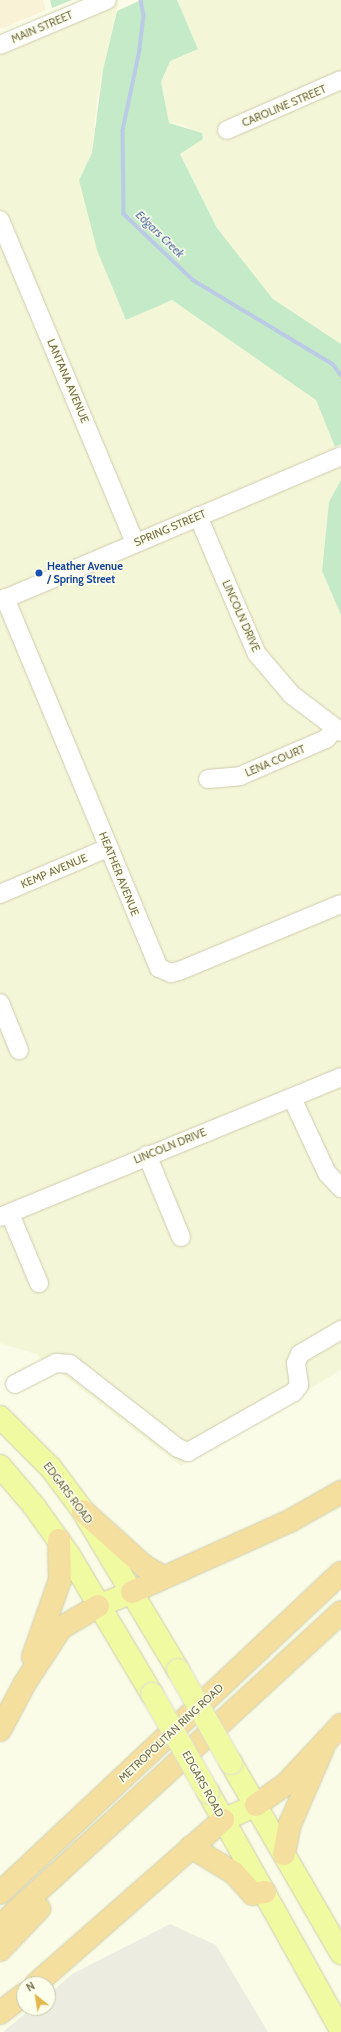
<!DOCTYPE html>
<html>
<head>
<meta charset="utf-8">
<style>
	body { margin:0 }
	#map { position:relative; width:341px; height:2032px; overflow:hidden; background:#fafce7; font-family:Cabin,sans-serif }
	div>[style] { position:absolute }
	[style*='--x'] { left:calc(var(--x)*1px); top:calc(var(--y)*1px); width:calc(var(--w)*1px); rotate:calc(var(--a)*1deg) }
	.residential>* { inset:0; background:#f4f6d8 }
	.commercial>* { inset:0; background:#f9f2d7 }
	.industrial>* { inset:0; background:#ecece0 }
	.green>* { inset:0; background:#c5eac8 }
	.stream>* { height:3.5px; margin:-1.75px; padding:0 1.75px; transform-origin:1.75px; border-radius:1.75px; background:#bbcbe6 }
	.roads { filter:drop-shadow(0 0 1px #ceccad) drop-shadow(0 0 1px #ceccad) }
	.minor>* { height:18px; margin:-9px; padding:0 9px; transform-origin:9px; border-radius:9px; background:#fff }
	.major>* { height:22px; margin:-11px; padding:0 11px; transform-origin:11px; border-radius:11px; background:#f0faa0 }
	.highway>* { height:22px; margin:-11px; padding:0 11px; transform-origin:11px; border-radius:11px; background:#f5df9e }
	.bridges { filter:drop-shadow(0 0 1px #dedcd4) drop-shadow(0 0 1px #dedcd4) }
	.major-bridge>* { height:22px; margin:-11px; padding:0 11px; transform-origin:11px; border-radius:11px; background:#f0faa0 }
	.dots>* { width:11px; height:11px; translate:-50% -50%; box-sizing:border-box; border:2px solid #fdffed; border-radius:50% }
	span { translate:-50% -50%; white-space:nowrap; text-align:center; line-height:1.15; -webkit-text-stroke:3px #fdffed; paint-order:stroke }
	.street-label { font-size:11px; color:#766f4b }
	.transit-label { font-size:11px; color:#164399; font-weight:700 }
	.left { translate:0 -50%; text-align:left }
	.water-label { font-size:12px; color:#4e6a9e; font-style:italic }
	.north { position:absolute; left:16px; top:1976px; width:40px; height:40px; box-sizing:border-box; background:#fdffed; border:1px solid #c7c5ac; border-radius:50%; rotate:330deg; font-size:11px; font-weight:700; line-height:16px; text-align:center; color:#766f4b }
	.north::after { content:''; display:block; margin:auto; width:14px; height:18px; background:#e4b84d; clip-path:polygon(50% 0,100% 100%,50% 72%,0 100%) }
</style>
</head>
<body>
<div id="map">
	<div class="residential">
		<div style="clip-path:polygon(107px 0,119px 0,97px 99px,92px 153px,79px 180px,126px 320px,172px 300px,316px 400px,341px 461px,341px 480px,329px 503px,322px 571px,341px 615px,341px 1370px,181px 1466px,36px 1354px,0 1343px,0 45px)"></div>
		<div style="clip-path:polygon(177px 0,341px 0,341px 344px,273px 299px,217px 228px,180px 154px,202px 139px,184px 125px,169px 123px,161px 82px,169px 61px,198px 49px)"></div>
	</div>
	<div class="commercial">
		<div style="clip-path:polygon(0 0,43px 0,46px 10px,0 29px)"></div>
	</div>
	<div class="industrial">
		<div style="clip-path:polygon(170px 1924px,216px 1945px,268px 2032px,3px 2032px,32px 2008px,48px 2008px,48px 1995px,72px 1974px)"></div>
	</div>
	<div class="green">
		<div style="clip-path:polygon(50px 0,72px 0,52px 8px)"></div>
		<div style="clip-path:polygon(141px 0,177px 0,198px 49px,170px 61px,161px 82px,169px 123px,202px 133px,203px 139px,180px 154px,217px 228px,273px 299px,341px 344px,341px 444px,335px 447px,316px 400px,172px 300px,126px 320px,97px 250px,79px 180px,92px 153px,103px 70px,117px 11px)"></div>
		<div style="clip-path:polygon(341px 480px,341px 615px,322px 571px,329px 502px)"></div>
	</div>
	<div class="stream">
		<div style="--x:141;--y:0;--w:16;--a:79"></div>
		<div style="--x:144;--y:16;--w:34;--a:97"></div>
		<div style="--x:140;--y:50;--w:83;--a:101.9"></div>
		<div style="--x:123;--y:131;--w:83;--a:89.3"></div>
		<div style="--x:124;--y:214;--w:95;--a:43.7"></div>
		<div style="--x:193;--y:280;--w:163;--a:31"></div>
		<div style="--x:333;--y:364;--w:14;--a:54"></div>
	</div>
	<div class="roads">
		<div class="minor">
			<div style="--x:0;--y:45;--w:116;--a:-22.8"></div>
			<div style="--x:227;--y:130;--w:124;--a:-23.7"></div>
			<div style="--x:0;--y:220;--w:349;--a:67.3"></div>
			<div style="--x:198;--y:516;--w:150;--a:66.9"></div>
			<div style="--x:257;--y:654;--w:54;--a:49.5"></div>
			<div style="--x:292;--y:695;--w:61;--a:37.1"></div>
			<div style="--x:5;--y:598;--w:401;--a:67.4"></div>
			<div style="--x:159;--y:968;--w:13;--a:23"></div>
			<div style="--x:171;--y:973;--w:8;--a:-14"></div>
			<div style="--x:179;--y:971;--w:175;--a:-22.5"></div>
			<div style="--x:0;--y:601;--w:371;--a:-23"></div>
			<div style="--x:208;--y:779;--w:32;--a:-5"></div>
			<div style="--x:240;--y:776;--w:94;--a:-23.3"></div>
			<div style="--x:326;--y:739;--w:13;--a:-48"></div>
			<div style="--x:0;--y:894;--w:117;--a:-23.1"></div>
			<div style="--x:0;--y:1003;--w:51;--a:68"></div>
			<div style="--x:292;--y:1098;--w:83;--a:65"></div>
			<div style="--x:327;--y:1173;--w:21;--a:47"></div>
			<div style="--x:147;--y:1155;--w:89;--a:67.5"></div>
			<div style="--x:10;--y:1214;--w:75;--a:67.2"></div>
			<div style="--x:0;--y:1217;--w:369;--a:-22.3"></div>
			<div style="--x:15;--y:1384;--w:46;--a:-27.1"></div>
			<div style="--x:56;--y:1363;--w:14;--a:4"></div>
			<div style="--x:70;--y:1364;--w:137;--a:37.9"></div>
			<div style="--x:178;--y:1448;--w:11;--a:22"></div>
			<div style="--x:188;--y:1452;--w:122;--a:-29.5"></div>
			<div style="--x:294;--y:1392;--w:9;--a:-54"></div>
			<div style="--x:299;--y:1385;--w:22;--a:-98"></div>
			<div style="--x:296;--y:1363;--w:10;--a:-66"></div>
			<div style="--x:300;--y:1354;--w:48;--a:-30.3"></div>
		</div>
		<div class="major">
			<div style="--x:0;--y:1417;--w:72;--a:45"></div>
			<div style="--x:51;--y:1468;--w:54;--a:53.3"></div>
			<div style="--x:83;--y:1511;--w:185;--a:59.1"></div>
			<div style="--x:0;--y:1466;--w:52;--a:49.6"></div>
			<div style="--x:34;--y:1506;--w:60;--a:54.5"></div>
			<div style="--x:69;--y:1555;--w:162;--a:59.2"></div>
			<div style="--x:98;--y:1606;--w:37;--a:-22"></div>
			<div style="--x:231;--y:1763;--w:220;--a:59.9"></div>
			<div style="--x:208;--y:1792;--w:273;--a:60.8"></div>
			<div style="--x:223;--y:1820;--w:36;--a:-24"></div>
		</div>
		<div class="highway">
			<div style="--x:83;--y:1511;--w:82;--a:42"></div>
			<div style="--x:144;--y:1566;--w:20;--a:30"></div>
			<div style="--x:132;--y:1592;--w:173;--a:-24.2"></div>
			<div style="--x:290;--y:1521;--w:59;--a:-29.6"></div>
			<div style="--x:33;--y:1657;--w:82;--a:-70.7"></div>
			<div style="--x:60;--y:1580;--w:40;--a:-91.4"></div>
			<div style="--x:0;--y:1730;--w:53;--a:-62"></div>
			<div style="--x:25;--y:1683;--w:66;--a:-56.8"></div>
			<div style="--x:61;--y:1628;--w:43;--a:-30.7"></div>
			<div style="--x:256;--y:1805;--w:37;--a:-35"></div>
			<div style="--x:286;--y:1784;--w:81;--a:-47"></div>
			<div style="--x:191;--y:1847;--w:50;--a:31.2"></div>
			<div style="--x:234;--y:1873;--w:28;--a:48"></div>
			<div style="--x:253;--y:1894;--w:12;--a:-9"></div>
			<div style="--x:284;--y:1854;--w:31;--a:-79"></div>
			<div style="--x:290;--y:1824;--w:83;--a:-66.5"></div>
			<div style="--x:0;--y:1893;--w:468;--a:-43.2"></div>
			<div style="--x:0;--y:1926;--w:464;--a:-42.6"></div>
			<div style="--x:0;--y:1950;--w:57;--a:-46.4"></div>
			<div style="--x:36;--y:1984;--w:249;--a:-41.3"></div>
			<div style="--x:0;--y:2013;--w:31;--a:-38"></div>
		</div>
	</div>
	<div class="bridges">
		<div class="major-bridge">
			<div style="--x:178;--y:1670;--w:107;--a:60.3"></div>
			<div style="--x:152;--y:1694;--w:113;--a:60.3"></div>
		</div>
	</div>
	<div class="dots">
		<div style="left:39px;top:573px;background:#1a4fb4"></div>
	</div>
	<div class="street-label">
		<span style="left:42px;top:27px;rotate:-23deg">MAIN STREET</span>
		<span style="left:284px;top:106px;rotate:-23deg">CAROLINE STREET</span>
		<span style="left:68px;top:381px;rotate:67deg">LANTANA AVENUE</span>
		<span style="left:170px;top:528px;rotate:-23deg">SPRING STREET</span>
		<span style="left:241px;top:616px;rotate:66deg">LINCOLN DRIVE</span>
		<span style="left:275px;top:761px;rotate:-23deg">LENA COURT</span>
		<span style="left:54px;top:871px;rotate:-23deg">KEMP AVENUE</span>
		<span style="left:119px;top:874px;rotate:68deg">HEATHER AVENUE</span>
		<span style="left:170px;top:1146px;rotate:-22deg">LINCOLN DRIVE</span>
		<span style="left:68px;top:1493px;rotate:53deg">EDGARS ROAD</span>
		<span style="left:171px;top:1733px;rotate:-43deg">METROPOLITAN RING ROAD</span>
		<span style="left:203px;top:1784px;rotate:61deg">EDGARS ROAD</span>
	</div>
	<div class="transit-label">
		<span class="left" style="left:47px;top:573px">Heather Avenue<br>/ Spring Street</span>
	</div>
	<div class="water-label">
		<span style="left:160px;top:234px;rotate:44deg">Edgars Creek</span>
	</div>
	<div class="north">N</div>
</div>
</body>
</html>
